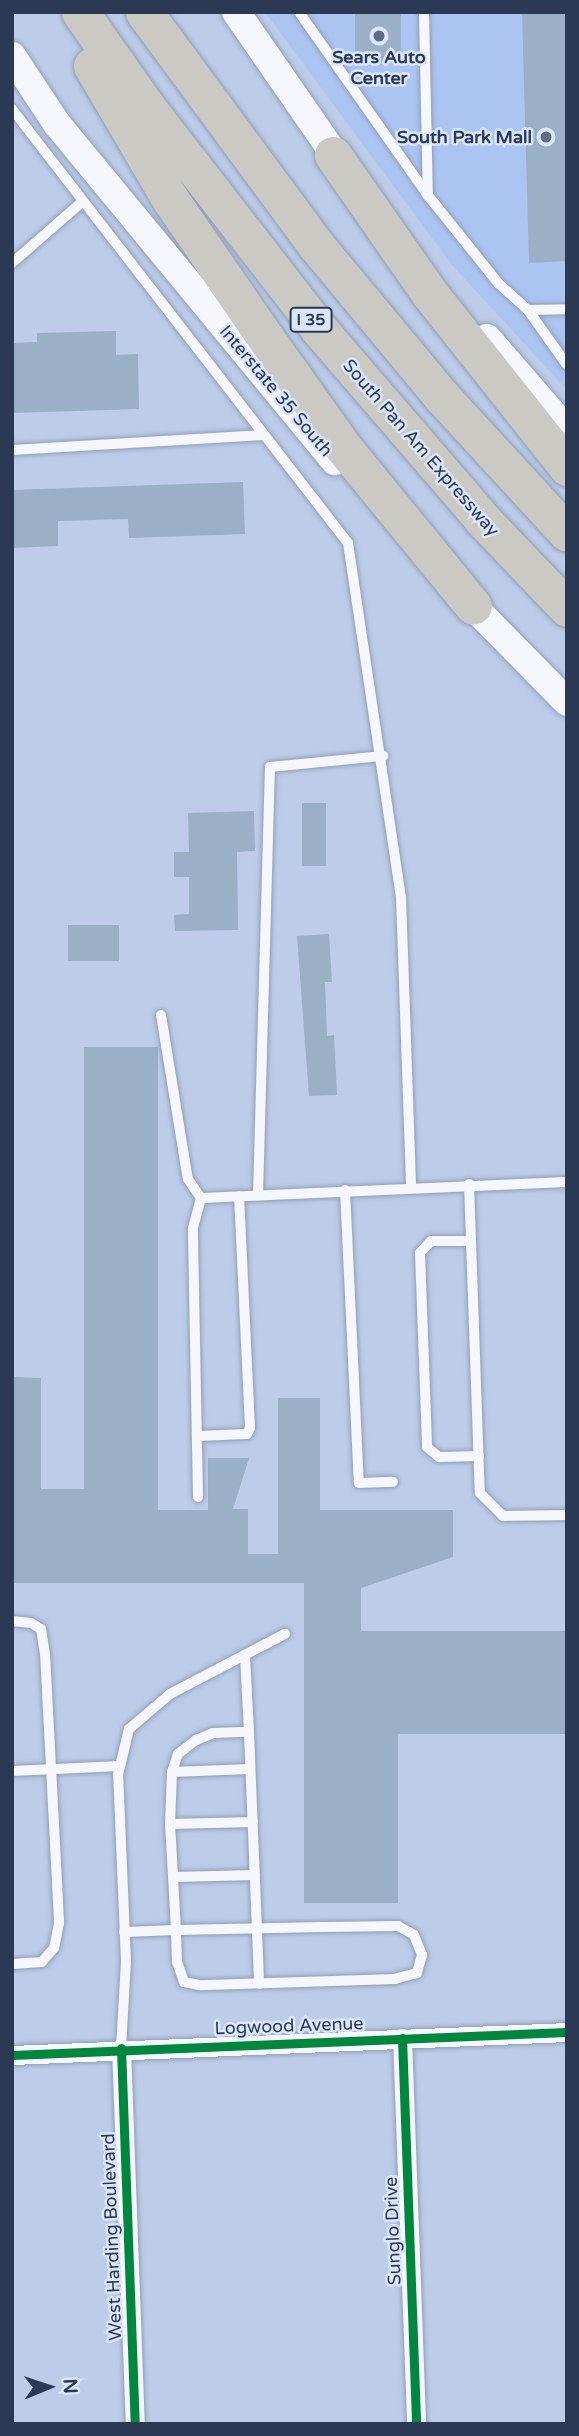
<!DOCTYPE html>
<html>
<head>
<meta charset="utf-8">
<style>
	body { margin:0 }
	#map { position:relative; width:579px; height:2436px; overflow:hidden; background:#bccce9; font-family:"Varela Round",sans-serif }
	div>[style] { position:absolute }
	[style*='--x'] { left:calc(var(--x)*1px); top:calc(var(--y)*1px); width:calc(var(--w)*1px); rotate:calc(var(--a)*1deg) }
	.built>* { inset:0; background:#acc4f2 }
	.building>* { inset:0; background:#9bafc7; transform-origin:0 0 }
	.roads { filter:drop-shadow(0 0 2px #919eb7) drop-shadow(0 0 2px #919eb7) }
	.lane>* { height:10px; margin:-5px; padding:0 5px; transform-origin:5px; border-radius:5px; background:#f5f7fc }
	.street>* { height:19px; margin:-9.5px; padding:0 9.5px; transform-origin:9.5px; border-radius:9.5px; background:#f5f7fc }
	.secondary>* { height:28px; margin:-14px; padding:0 14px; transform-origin:14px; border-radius:14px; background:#f5f7fc }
	.highway>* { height:37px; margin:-18.5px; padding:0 18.5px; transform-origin:18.5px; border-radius:18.5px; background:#cac9c4 }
	.cycleway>* { height:9px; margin:-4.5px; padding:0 4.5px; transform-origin:4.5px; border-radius:4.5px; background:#00873e }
	.dots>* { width:19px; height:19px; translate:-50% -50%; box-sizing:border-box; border:4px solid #dbe6fb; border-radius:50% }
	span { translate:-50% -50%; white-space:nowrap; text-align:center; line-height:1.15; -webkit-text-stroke:5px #dbe6fb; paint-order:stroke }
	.shield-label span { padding:2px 5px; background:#dbe6fb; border:2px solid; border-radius:5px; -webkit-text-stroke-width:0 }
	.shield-label { font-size:16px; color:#2b3955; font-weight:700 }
	.poi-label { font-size:18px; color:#2b3955; font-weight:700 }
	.right { translate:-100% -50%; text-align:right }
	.street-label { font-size:18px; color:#2b3955 }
	.frame { position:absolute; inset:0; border:14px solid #2b3955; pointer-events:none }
	.north { position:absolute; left:14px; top:2352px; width:70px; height:70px; -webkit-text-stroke:5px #dbe6fb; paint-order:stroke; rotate:88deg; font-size:19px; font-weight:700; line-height:28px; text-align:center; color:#2b3955 }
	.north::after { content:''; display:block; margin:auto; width:24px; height:32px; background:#2b3955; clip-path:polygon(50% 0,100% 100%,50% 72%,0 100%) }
</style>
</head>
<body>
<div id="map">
	<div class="built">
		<div style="clip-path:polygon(265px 12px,567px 12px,567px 390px,452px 265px)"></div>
	</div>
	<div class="building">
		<div style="left:355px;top:12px;width:46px;height:49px"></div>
		<div style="clip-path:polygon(522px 12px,567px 12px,567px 261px,529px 263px)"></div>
		<div style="clip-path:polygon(116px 331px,116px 355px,138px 354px,139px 409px,12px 413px,12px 343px,37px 342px,37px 333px)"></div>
		<div style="clip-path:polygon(243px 482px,245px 534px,129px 538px,128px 519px,58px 521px,58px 546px,12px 548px,12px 490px)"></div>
		<div style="left:302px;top:803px;width:24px;height:63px"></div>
		<div style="clip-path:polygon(254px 811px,255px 851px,237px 852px,238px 930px,175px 931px,174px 915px,189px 914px,189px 877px,174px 877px,174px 852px,189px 852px,188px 813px)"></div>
		<div style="left:68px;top:925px;width:51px;height:36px"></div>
		<div style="clip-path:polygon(329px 934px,332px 982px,325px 982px,327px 1036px,334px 1035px,337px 1095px,309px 1096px,297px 936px)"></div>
		<div style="clip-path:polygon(84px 1047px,158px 1047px,158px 1510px,208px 1510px,208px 1458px,249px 1458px,233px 1509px,248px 1509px,248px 1554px,278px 1554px,278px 1398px,320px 1398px,320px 1510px,453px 1510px,453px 1557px,361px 1588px,361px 1631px,567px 1631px,567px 1734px,398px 1734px,398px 1903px,304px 1903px,304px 1583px,12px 1583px,12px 1377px,41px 1378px,41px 1489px,84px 1489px)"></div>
	</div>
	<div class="roads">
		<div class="lane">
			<div style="--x:299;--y:12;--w:221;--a:54.9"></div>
			<div style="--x:426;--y:193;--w:115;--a:51.3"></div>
			<div style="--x:498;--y:283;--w:40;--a:42"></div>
			<div style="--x:528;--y:310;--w:67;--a:54.7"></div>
			<div style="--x:424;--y:12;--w:184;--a:88.8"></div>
			<div style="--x:12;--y:109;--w:549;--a:52.25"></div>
			<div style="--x:348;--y:543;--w:358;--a:81.5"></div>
			<div style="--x:401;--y:897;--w:290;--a:88"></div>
			<div style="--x:12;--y:263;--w:93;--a:-41.1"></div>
			<div style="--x:528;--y:310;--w:39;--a:-1"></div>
			<div style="--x:12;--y:450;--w:252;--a:-3.4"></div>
			<div style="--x:161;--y:1015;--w:166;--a:80.7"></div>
			<div style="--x:188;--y:1179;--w:23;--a:56"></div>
			<div style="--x:201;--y:1198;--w:366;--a:-2.5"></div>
			<div style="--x:469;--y:1184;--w:309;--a:88"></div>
			<div style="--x:480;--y:1493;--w:33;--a:45"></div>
			<div style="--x:503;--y:1516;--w:64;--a:-0.9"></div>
			<div style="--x:345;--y:1190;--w:293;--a:87.3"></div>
			<div style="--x:359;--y:1483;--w:34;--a:-2"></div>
			<div style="--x:258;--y:1195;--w:428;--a:-88.4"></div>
			<div style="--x:270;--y:767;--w:114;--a:-5.6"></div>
			<div style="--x:471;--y:1241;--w:40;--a:180"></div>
			<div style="--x:431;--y:1241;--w:16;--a:133"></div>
			<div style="--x:420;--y:1253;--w:194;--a:87.9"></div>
			<div style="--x:427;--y:1447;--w:16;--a:40"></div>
			<div style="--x:439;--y:1457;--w:40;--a:-1.4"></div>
			<div style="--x:197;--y:1436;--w:50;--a:-2.3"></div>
			<div style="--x:247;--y:1434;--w:7;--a:-63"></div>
			<div style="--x:250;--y:1428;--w:232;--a:-92.7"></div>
			<div style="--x:198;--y:1497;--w:269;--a:-91.1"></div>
			<div style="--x:193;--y:1228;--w:31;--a:-75"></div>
			<div style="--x:12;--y:1621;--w:19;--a:6"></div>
			<div style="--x:31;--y:1623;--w:12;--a:31"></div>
			<div style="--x:41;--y:1629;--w:24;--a:81"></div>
			<div style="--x:45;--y:1653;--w:270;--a:87"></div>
			<div style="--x:59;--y:1923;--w:25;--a:101"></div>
			<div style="--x:54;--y:1948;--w:18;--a:131"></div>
			<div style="--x:42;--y:1962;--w:30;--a:176"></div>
			<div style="--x:249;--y:1732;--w:252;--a:87.7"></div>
			<div style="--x:12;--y:1771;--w:108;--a:-2.7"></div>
			<div style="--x:172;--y:1772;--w:78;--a:-2.2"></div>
			<div style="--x:170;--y:1824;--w:83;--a:-1.4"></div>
			<div style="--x:173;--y:1877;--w:82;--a:-1.4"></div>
			<div style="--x:124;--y:1932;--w:52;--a:-2.2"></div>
			<div style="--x:176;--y:1930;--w:147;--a:-1.2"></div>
			<div style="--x:323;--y:1927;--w:75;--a:-0.8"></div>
			<div style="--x:398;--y:1926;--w:18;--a:29"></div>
			<div style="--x:414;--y:1935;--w:22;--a:68"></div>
			<div style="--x:422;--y:1955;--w:19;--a:106"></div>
			<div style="--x:417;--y:1973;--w:23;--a:165"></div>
			<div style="--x:395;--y:1979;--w:196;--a:178.2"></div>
			<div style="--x:199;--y:1985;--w:15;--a:-169"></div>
			<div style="--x:184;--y:1982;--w:21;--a:-109"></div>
			<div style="--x:177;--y:1962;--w:32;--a:-92"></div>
			<div style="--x:176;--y:1930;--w:106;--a:-93.2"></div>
			<div style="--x:170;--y:1824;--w:52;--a:-87.8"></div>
			<div style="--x:172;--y:1772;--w:19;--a:-72"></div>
			<div style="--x:178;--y:1754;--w:23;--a:-38"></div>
			<div style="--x:196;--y:1740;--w:18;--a:-22"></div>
			<div style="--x:213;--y:1733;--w:36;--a:-2"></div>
			<div style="--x:249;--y:1732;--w:77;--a:-93"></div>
			<div style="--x:121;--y:2048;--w:86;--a:-86.7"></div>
			<div style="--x:126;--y:1962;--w:187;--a:-92.4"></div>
			<div style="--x:118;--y:1775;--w:47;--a:-76.6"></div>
			<div style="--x:129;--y:1729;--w:54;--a:-40.5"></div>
			<div style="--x:170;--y:1694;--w:130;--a:-27.6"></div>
		</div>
		<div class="street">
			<div style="--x:402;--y:2038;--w:386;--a:87.9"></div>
			<div style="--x:121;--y:2048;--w:376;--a:87.9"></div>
			<div style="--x:12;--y:2055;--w:555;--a:-2.37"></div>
		</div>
		<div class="secondary">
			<div style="--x:236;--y:12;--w:193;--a:55.3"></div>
			<div style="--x:12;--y:56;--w:82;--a:56.5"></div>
			<div style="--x:57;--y:124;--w:437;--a:50.5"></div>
			<div style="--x:487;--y:338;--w:122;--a:49"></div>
			<div style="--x:459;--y:592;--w:154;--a:45.5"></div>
		</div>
		<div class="highway">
			<div style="--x:80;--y:12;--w:115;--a:54.9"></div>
			<div style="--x:146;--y:106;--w:281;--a:52.2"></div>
			<div style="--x:318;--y:328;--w:252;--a:49.3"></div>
			<div style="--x:482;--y:519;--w:123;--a:46.3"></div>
			<div style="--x:144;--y:12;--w:288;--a:53.6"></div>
			<div style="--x:315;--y:244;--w:200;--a:50.3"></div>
			<div style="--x:443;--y:398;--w:183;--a:47.4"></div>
			<div style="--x:92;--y:66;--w:154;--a:59.6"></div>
			<div style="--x:170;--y:199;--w:159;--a:55.5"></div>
			<div style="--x:260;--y:330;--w:143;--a:54.6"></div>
			<div style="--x:343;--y:447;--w:205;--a:50.7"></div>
			<div style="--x:333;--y:155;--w:169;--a:55.1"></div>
			<div style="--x:430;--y:294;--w:221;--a:51.6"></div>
		</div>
	</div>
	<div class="cycleway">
		<div style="--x:402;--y:2038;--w:386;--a:87.9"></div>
		<div style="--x:121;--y:2048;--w:376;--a:87.9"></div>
		<div style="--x:12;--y:2055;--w:555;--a:-2.37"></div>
	</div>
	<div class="dots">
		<div style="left:379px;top:36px;background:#5e6c89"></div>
		<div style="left:546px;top:137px;background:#5e6c89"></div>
	</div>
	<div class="shield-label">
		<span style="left:311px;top:320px">I 35</span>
	</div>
	<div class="poi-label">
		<span style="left:379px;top:68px">Sears Auto<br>Center</span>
		<span class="right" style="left:532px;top:137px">South Park Mall</span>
	</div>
	<div class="street-label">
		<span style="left:276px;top:391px;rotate:50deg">Interstate 35 South</span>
		<span style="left:421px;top:448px;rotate:49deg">South Pan Am Expressway</span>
		<span style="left:289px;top:2026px;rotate:-2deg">Logwood Avenue</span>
		<span style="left:393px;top:2231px;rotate:-92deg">Sunglo Drive</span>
		<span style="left:112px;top:2237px;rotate:-92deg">West Harding Boulevard</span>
	</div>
	<div class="frame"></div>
	<div class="north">N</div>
</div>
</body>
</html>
